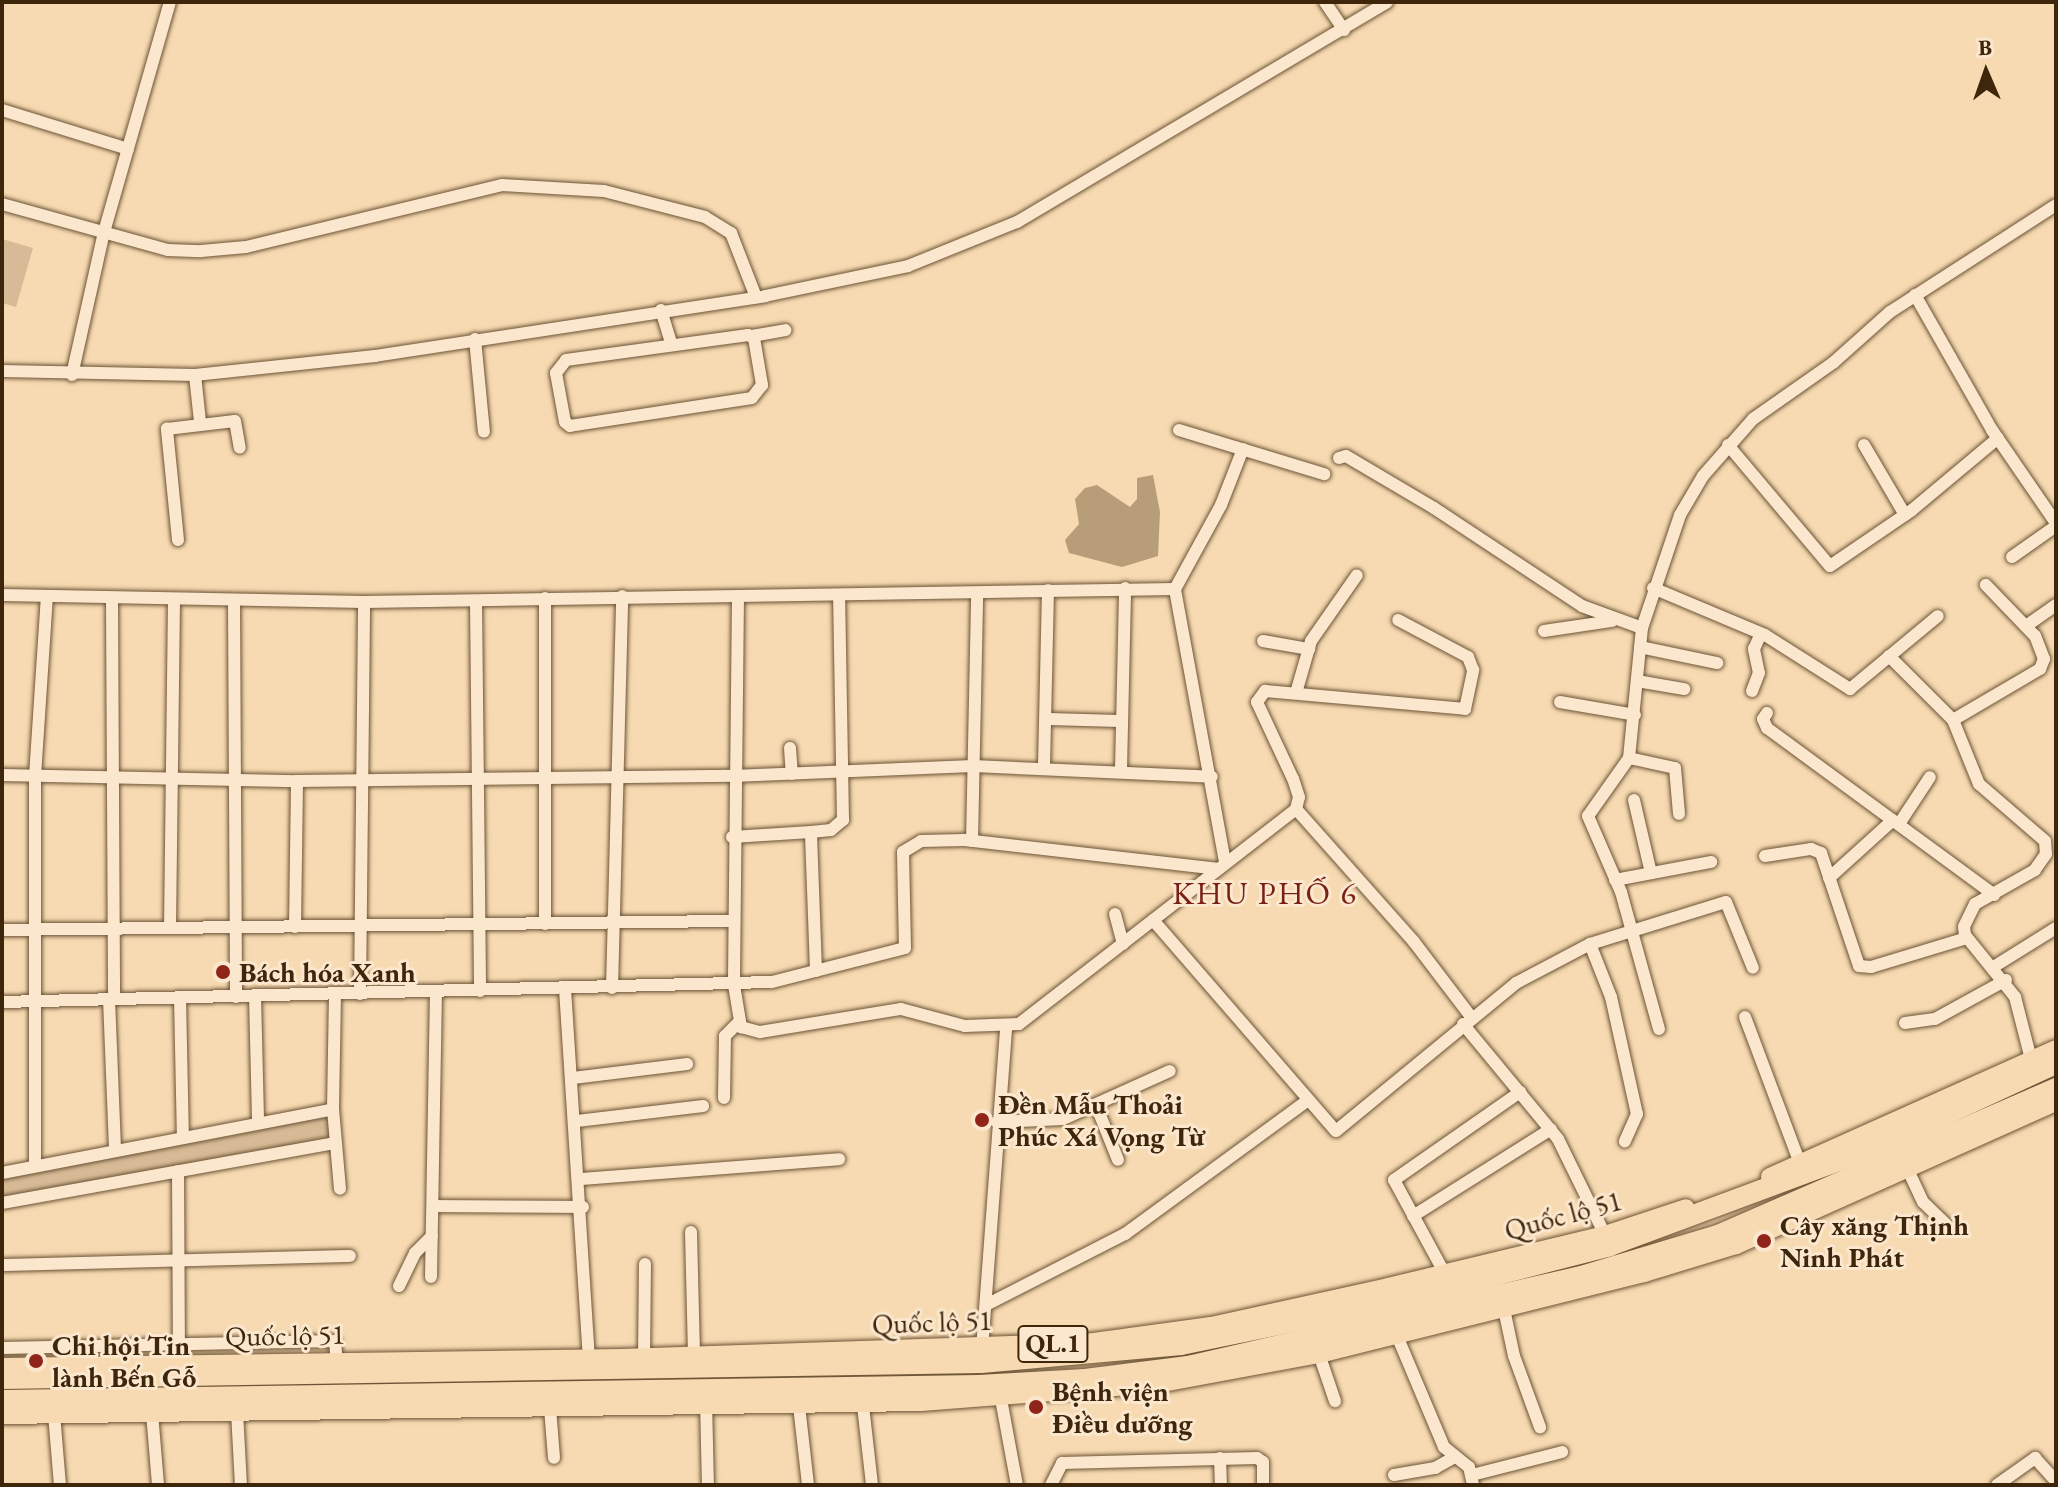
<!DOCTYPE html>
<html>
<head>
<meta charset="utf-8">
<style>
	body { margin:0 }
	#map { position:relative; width:2058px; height:1487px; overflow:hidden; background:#f7dab2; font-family:"EB Garamond",serif }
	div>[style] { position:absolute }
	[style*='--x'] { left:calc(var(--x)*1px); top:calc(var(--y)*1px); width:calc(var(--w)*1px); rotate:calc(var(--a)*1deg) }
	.green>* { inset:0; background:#d8bb96 }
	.water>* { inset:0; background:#b89d79 }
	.roads { filter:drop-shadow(0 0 2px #6c5335) drop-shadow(0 0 2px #6c5335) }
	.minor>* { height:12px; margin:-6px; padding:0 6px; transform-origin:6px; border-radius:6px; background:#fae7cd }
	.primary>* { height:18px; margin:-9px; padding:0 9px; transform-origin:9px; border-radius:9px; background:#f7dab2 }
	.trunk>* { height:20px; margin:-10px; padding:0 10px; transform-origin:10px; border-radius:10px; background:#f7dab2 }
	.dots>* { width:22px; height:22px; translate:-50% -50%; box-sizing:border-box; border:4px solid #fae7cd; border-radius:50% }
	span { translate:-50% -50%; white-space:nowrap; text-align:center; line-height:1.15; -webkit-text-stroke:6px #fae7cd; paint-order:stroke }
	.shield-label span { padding:2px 6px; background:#fae7cd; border:2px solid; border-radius:6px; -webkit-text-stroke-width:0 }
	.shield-label { font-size:26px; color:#3e260b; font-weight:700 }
	.poi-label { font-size:28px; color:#3e260b; font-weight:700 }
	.left { translate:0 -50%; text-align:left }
	.street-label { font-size:28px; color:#3e260b }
	.quarter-label { font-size:32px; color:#7a1f14; letter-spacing:2px }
	.frame { position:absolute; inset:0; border:4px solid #3e260b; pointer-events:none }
	.north { position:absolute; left:1946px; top:32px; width:80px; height:80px; -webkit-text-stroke:6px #fae7cd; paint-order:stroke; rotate:358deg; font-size:22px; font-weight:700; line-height:32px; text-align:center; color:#3e260b }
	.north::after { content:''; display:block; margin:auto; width:28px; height:36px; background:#3e260b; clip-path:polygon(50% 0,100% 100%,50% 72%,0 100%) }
</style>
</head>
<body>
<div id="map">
	<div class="green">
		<div style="clip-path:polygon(2px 239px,33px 248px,16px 307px,2px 303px)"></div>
		<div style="clip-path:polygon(329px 1113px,331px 1140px,2px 1200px,2px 1177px)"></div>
	</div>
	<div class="water">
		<div style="clip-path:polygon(1153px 475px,1160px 512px,1158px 556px,1122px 567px,1069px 553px,1065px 540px,1079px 524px,1075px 499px,1085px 488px,1097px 485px,1130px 507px,1137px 499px,1137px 478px)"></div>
	</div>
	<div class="roads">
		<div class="minor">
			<div style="--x:1325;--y:2;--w:34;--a:56"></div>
			<div style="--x:2;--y:110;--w:132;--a:17.2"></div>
			<div style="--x:2;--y:204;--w:172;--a:15.5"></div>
			<div style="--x:168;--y:250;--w:33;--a:2"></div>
			<div style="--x:201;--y:251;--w:45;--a:-5.1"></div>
			<div style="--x:246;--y:247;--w:263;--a:-13.6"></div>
			<div style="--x:502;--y:185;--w:102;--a:3.4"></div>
			<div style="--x:604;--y:191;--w:104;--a:14.4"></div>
			<div style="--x:705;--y:217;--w:31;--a:32"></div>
			<div style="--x:731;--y:233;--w:69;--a:68.7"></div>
			<div style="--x:1915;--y:295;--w:155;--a:60.3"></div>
			<div style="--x:1992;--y:430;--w:113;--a:55.5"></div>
			<div style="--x:661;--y:310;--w:34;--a:73"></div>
			<div style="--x:748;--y:335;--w:7;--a:27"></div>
			<div style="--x:754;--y:338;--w:48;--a:80.3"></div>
			<div style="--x:762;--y:385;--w:16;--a:128"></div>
			<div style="--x:752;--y:398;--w:184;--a:171.3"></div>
			<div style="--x:570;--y:426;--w:6;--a:-141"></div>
			<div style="--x:565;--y:422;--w:50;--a:-100.4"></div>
			<div style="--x:556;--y:373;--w:16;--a:-52"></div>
			<div style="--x:566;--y:360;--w:184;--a:-7.8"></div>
			<div style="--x:752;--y:336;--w:34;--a:-10"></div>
			<div style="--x:475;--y:339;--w:93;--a:84.5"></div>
			<div style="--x:2;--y:371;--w:193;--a:1.2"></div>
			<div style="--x:195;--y:375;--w:181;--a:-6"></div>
			<div style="--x:375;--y:356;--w:395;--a:-8.7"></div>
			<div style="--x:765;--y:296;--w:146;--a:-11.8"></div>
			<div style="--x:908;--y:266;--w:118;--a:-22"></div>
			<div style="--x:1017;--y:222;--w:430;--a:-30.7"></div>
			<div style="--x:72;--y:375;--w:147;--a:-77.4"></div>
			<div style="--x:104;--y:232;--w:239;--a:-74"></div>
			<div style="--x:195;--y:375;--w:47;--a:83.9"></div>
			<div style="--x:1179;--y:430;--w:152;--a:16.9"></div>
			<div style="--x:1728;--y:445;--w:158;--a:49.9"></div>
			<div style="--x:1830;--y:566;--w:99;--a:-34.3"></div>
			<div style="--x:1912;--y:510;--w:112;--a:-39.9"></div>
			<div style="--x:1864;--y:445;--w:81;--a:59.6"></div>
			<div style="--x:1339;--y:458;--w:7;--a:-16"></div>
			<div style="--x:1346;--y:456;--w:102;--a:30.6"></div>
			<div style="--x:1434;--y:508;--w:178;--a:33.5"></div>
			<div style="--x:1582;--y:606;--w:64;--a:20.1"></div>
			<div style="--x:178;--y:540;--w:112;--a:-95.7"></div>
			<div style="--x:167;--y:429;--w:68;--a:-6.7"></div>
			<div style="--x:235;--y:421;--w:27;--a:80"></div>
			<div style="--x:2012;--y:557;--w:54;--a:-35.2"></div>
			<div style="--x:1653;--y:588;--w:121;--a:22.8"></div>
			<div style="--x:1765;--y:635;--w:101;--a:32.4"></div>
			<div style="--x:1850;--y:689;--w:114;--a:-39.7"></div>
			<div style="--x:2;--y:595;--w:362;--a:1.1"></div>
			<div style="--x:364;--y:602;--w:811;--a:-0.92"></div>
			<div style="--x:738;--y:596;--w:389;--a:90.6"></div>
			<div style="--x:734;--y:985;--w:43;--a:80.5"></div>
			<div style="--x:741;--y:1027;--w:20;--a:15"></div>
			<div style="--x:760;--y:1032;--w:143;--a:-9.3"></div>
			<div style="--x:901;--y:1009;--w:66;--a:14.9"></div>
			<div style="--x:965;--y:1026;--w:54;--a:-2.1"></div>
			<div style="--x:1019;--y:1024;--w:351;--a:-37.8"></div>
			<div style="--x:1296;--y:809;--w:12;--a:-76"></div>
			<div style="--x:1299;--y:797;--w:19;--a:-108"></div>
			<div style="--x:1293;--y:779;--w:85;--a:-115.1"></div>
			<div style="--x:1257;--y:702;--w:14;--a:-54"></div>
			<div style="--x:1265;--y:691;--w:201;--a:5.1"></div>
			<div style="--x:1465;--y:709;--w:40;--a:-78"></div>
			<div style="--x:1473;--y:670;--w:14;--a:-111"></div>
			<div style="--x:1468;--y:657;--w:79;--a:-152.1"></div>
			<div style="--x:545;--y:598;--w:326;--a:90"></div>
			<div style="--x:112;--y:601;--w:398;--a:89.7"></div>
			<div style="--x:476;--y:601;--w:390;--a:89.4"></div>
			<div style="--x:234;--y:602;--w:395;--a:89.7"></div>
			<div style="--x:2026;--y:626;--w:37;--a:-35"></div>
			<div style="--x:1544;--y:631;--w:69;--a:-8.4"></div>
			<div style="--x:1263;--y:641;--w:47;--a:9.9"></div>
			<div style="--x:1640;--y:647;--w:79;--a:11.7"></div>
			<div style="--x:1889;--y:656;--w:91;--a:45"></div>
			<div style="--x:1953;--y:720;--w:69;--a:67.9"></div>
			<div style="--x:1979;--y:784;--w:87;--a:40.8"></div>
			<div style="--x:2045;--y:841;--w:13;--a:86"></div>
			<div style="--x:2046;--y:854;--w:19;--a:125"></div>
			<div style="--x:2035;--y:870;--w:69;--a:150.5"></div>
			<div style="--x:1975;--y:904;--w:25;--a:116"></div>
			<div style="--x:1964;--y:927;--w:8;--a:83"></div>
			<div style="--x:1965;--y:935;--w:80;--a:51.1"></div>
			<div style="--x:2015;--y:997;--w:68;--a:75.6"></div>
			<div style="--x:1637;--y:681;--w:48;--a:9.7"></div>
			<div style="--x:1752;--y:691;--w:19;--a:-69"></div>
			<div style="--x:1759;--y:673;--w:25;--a:-102"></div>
			<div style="--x:1754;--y:649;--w:17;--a:-66"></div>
			<div style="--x:1296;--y:693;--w:54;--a:-73.9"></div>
			<div style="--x:1311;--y:641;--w:80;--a:-55.1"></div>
			<div style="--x:1560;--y:702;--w:76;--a:9.8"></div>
			<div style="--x:1767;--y:713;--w:7;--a:124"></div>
			<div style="--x:1763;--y:719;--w:10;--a:66"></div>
			<div style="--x:1767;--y:728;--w:282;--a:36.3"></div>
			<div style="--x:1046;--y:719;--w:76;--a:1.5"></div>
			<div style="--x:1953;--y:720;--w:101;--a:-30.4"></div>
			<div style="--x:2040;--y:669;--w:11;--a:-68"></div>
			<div style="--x:2044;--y:659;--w:25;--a:-111"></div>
			<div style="--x:2035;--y:636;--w:71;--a:-133.9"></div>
			<div style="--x:790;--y:748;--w:26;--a:86"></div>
			<div style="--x:1629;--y:758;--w:47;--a:12.3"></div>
			<div style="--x:1675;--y:768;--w:46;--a:85"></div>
			<div style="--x:1044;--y:766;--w:176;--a:-88.7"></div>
			<div style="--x:1121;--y:770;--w:182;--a:-88.7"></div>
			<div style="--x:2;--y:775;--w:295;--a:1.2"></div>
			<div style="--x:297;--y:781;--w:436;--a:-0.7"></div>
			<div style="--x:733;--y:776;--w:240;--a:-2.4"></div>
			<div style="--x:973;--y:766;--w:239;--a:2.6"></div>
			<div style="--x:1634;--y:800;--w:75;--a:76.9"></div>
			<div style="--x:1296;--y:809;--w:178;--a:48.4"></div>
			<div style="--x:1414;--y:942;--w:96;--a:52.7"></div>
			<div style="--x:1899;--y:824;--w:56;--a:-56.6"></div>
			<div style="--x:732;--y:837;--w:79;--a:-3.6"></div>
			<div style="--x:972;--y:841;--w:248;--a:-88.8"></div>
			<div style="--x:1765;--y:856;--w:47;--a:-8.7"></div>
			<div style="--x:1811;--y:849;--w:11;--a:22"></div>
			<div style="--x:1821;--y:853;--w:119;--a:71.4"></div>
			<div style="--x:1859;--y:966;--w:12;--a:5"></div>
			<div style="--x:1871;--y:967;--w:100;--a:-16.8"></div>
			<div style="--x:1225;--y:862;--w:278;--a:-100.4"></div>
			<div style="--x:1175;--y:589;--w:96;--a:-61.3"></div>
			<div style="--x:1221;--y:505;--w:60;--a:-68.6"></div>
			<div style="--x:1829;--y:878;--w:86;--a:-42.2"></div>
			<div style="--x:1615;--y:880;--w:98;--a:-10.6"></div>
			<div style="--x:1115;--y:914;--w:31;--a:75"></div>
			<div style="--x:1153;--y:920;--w:279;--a:49.1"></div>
			<div style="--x:1336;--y:1131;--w:233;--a:-39.4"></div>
			<div style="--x:1516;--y:983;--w:84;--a:-27.8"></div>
			<div style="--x:1590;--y:944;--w:142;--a:-17.2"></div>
			<div style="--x:1726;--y:902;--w:71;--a:67.8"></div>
			<div style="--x:295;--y:927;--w:146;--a:-89.2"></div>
			<div style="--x:170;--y:928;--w:327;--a:-89.3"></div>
			<div style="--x:2;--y:930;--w:730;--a:-0.71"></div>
			<div style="--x:1590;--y:944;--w:57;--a:68.4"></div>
			<div style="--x:1611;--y:997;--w:120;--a:77.5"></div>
			<div style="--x:1637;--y:1114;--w:30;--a:114"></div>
			<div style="--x:1995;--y:966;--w:72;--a:-31.9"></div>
			<div style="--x:816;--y:971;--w:139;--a:-92.1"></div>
			<div style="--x:811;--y:832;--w:20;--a:-6"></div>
			<div style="--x:831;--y:830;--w:16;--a:-40"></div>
			<div style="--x:843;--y:820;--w:225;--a:-91"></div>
			<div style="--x:612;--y:988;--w:392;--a:-88.5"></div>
			<div style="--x:565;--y:989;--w:377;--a:86.3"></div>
			<div style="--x:335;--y:994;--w:115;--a:91"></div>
			<div style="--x:333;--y:1109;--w:80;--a:85"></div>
			<div style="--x:360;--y:994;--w:392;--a:-89.4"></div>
			<div style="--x:255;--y:996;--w:127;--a:88.6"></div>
			<div style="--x:180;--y:998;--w:139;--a:88.8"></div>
			<div style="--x:109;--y:999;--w:151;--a:87.7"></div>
			<div style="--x:2;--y:1002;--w:770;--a:-1.49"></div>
			<div style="--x:772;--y:982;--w:137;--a:-14.3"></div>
			<div style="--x:905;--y:948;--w:96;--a:-91.2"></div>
			<div style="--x:903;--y:852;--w:21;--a:-31"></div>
			<div style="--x:921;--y:841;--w:43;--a:-1.3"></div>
			<div style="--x:964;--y:840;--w:255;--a:6.5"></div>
			<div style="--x:1745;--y:1017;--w:165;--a:69.4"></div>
			<div style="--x:1905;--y:1023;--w:30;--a:-8"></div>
			<div style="--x:1935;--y:1019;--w:81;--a:-28.8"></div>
			<div style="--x:1463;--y:1024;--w:149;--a:50.4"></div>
			<div style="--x:1558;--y:1139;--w:111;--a:63.9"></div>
			<div style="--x:1659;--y:1029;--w:142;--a:-105.5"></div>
			<div style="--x:1621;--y:892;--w:83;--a:-113.5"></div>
			<div style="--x:1588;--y:816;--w:71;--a:-54.7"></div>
			<div style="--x:1629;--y:758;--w:131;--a:-84.3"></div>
			<div style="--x:1642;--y:628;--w:119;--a:-71.4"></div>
			<div style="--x:1680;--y:515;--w:45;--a:-59.5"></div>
			<div style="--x:1703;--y:476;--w:76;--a:-48.7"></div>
			<div style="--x:1753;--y:419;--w:99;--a:-35.1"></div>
			<div style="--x:1834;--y:362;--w:75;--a:-41.8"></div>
			<div style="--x:1890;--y:312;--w:197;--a:-32.8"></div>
			<div style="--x:573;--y:1078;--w:115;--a:-7"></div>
			<div style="--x:724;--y:1098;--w:62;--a:-89.1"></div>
			<div style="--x:725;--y:1036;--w:20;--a:-45"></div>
			<div style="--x:1096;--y:1105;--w:59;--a:68.2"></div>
			<div style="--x:577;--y:1121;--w:127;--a:-6.8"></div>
			<div style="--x:997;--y:1122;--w:66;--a:-2.6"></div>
			<div style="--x:1063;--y:1119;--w:117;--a:-24.2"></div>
			<div style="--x:35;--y:1166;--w:390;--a:-90"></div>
			<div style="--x:35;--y:776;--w:179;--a:-86.2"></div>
			<div style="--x:1908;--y:1170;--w:35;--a:65"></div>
			<div style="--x:1923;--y:1202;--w:32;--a:44"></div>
			<div style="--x:178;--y:1171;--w:194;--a:89.7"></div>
			<div style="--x:2;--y:1173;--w:337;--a:-10.9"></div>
			<div style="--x:581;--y:1179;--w:259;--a:-4.4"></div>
			<div style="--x:2;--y:1203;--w:339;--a:-10.2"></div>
			<div style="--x:433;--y:1206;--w:150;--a:0.4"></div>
			<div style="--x:1413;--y:1216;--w:163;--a:-32.2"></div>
			<div style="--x:691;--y:1232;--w:124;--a:88.6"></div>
			<div style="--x:2;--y:1265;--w:348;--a:-1.5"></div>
			<div style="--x:1445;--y:1274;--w:107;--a:-118.5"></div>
			<div style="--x:1394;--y:1180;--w:154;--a:-34.9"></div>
			<div style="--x:431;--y:1277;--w:285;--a:-89"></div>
			<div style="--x:399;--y:1286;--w:37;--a:-64"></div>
			<div style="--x:415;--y:1253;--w:24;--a:-45"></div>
			<div style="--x:988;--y:1304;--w:154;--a:-27.1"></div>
			<div style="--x:1125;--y:1234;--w:225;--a:-36.2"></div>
			<div style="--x:1504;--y:1309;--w:48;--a:78"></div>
			<div style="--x:1514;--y:1356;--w:76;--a:69.9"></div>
			<div style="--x:1395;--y:1331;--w:126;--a:67.1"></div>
			<div style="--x:1444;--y:1447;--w:32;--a:39"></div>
			<div style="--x:1469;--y:1467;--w:18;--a:77"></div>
			<div style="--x:2;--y:1348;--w:333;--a:-1.2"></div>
			<div style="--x:335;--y:1341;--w:22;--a:85"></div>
			<div style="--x:982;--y:1349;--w:322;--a:-85.7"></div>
			<div style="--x:1319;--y:1354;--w:50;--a:71.2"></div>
			<div style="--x:644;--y:1358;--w:94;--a:-89.4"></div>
			<div style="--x:798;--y:1397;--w:89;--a:83.5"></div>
			<div style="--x:862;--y:1397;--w:89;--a:83.5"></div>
			<div style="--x:1001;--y:1399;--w:87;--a:79.5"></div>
			<div style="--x:706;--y:1400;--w:85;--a:88.7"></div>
			<div style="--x:550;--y:1408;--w:50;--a:85.4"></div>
			<div style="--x:237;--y:1412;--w:73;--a:86.9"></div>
			<div style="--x:152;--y:1413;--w:72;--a:85.2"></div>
			<div style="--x:54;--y:1414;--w:71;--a:85.2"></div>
			<div style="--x:1220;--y:1458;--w:27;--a:88"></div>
			<div style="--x:1394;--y:1475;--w:42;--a:-9.7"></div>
			<div style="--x:1435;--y:1468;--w:23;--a:-29"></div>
			<div style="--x:1472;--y:1475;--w:93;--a:-14.3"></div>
			<div style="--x:1051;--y:1485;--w:25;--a:-63"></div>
			<div style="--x:1062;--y:1463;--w:195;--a:-1.5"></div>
			<div style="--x:1257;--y:1458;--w:7;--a:34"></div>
			<div style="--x:1263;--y:1462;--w:23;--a:90"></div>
			<div style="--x:1997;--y:1485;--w:47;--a:-35.4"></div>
			<div style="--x:2035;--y:1458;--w:31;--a:48"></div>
		</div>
		<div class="primary">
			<div style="--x:1770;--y:1177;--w:313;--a:-24.1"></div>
			<div style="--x:2;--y:1367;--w:620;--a:-0.83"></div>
			<div style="--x:622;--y:1358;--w:472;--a:-1.9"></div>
			<div style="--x:1094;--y:1342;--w:118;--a:-7.8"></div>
			<div style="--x:1211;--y:1326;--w:181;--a:-12.4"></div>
			<div style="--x:1388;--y:1287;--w:223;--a:-13.5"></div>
			<div style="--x:1605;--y:1235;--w:85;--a:-18.4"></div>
			<div style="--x:2;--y:1415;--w:919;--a:-0.81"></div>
			<div style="--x:921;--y:1402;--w:237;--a:-4.4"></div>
			<div style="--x:1157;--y:1384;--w:165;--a:-10.5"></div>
			<div style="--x:1319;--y:1354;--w:335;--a:-14"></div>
			<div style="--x:1644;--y:1273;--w:96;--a:-16.9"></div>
			<div style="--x:1736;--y:1245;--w:350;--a:-24.1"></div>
		</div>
		<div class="trunk">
			<div style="--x:2;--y:1379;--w:979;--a:-0.94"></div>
			<div style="--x:981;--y:1363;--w:201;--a:-5.1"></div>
			<div style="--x:1181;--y:1345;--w:214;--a:-11.6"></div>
			<div style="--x:1391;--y:1302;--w:226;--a:-14.3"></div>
			<div style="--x:1610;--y:1246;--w:284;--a:-20.4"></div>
			<div style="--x:1876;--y:1147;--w:198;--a:-24.8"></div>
			<div style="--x:2;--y:1400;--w:977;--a:-0.88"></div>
			<div style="--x:979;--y:1385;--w:106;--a:-3.2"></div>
			<div style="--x:1085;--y:1379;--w:104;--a:-7.2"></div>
			<div style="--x:1188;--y:1366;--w:400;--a:-12.9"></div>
			<div style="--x:1578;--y:1277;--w:146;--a:-16.7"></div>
			<div style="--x:1718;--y:1235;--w:369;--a:-23.5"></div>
		</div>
	</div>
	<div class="dots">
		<div style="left:223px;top:972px;background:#8f2418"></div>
		<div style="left:982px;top:1120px;background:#8f2418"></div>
		<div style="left:1764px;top:1241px;background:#8f2418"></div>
		<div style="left:36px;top:1361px;background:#8f2418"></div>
		<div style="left:1036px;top:1407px;background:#8f2418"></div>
	</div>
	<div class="shield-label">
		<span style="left:1053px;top:1344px">QL.1</span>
	</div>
	<div class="poi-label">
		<span class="left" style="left:239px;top:972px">Bách hóa Xanh</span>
		<span class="left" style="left:998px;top:1120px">Đền Mẫu Thoải<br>Phúc Xá Vọng Từ</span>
		<span class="left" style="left:1780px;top:1241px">Cây xăng Thịnh<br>Ninh Phát</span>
		<span class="left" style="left:52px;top:1361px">Chi hội Tin<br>lành Bến Gỗ</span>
		<span class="left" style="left:1052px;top:1407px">Bệnh viện<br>Điều dưỡng</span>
	</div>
	<div class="street-label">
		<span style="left:1563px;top:1215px;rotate:-15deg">Quốc lộ 51</span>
		<span style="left:932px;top:1322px;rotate:-2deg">Quốc lộ 51</span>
		<span style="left:285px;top:1335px;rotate:-1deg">Quốc lộ 51</span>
	</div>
	<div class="quarter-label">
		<span style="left:1265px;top:893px">KHU PHỐ 6</span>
	</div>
	<div class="frame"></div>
	<div class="north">B</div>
</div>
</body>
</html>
